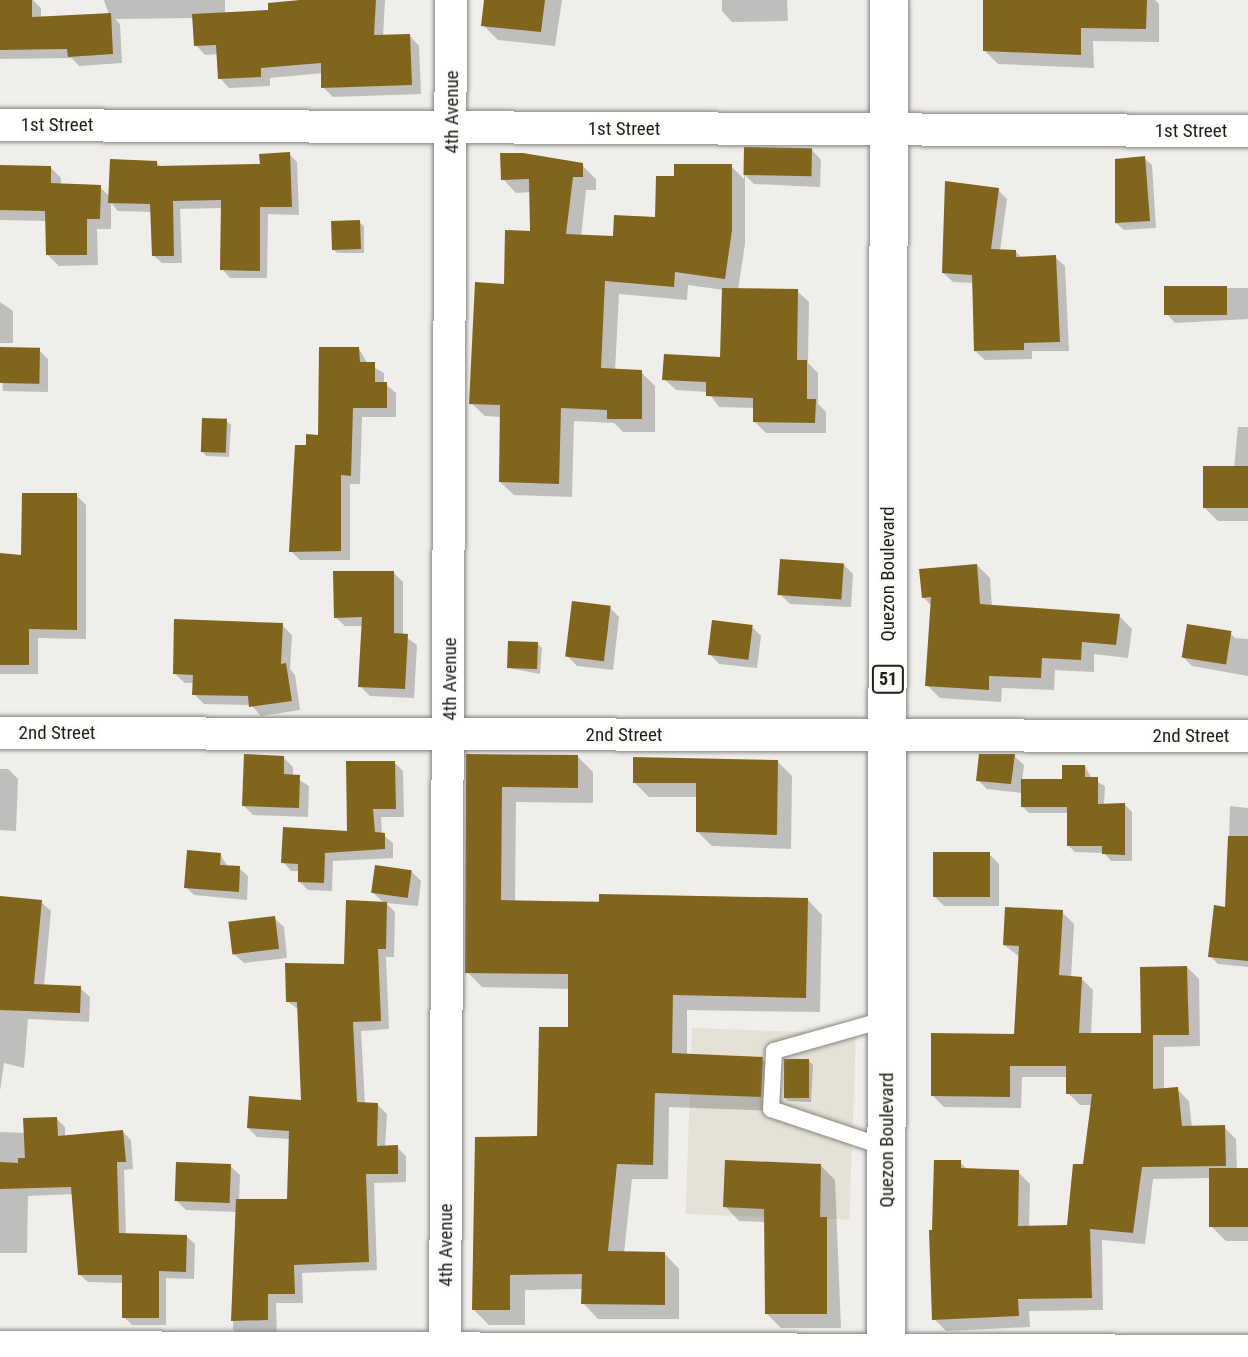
<!DOCTYPE html>
<html>
<head>
<meta charset="utf-8">
<style>
	body { margin:0 }
	#map { position:relative; width:1248px; height:1357px; overflow:hidden; background:#f0eeeb; font-family:"Roboto Condensed",sans-serif }
	div>[style] { position:absolute }
	[style*='--x'] { left:calc(var(--x)*1px); top:calc(var(--y)*1px); width:calc(var(--w)*1px); rotate:calc(var(--a)*1deg) }
	.built>* { inset:0; background:#e5e1d6; transform-origin:0 0 }
	.shadow>* { inset:0; background:#0003 }
	.building>* { inset:0; background:#81651d; transform-origin:0 0 }
	.roads { filter:drop-shadow(0 0 2px #868582) drop-shadow(0 0 2px #868582) }
	.service>* { height:16px; margin:-8px; padding:0 8px; transform-origin:8px; border-radius:8px; background:#fff }
	.minor>* { height:32px; margin:-16px; padding:0 16px; transform-origin:16px; border-radius:16px; background:#fff }
	.trunk>* { height:38px; margin:-19px; padding:0 19px; transform-origin:19px; border-radius:19px; background:#fff }
	span { translate:-50% -50%; white-space:nowrap; text-align:center; line-height:1.15; -webkit-text-stroke:5px #fdfbf8; paint-order:stroke }
	.shield-label span { padding:2px 5px; background:#fdfbf8; border:2px solid; border-radius:5px; -webkit-text-stroke-width:0 }
	.shield-label { font-size:18px; color:#1f1e1d; font-weight:700 }
	.street-label { font-size:19px; color:#1f1e1d }
</style>
</head>
<body>
<div id="map">
	<div class="built">
		<div style="left:692px;top:1028px;width:164px;height:186px;rotate:2deg"></div>
	</div>
	<div class="shadow">
		<div style="clip-path:polygon(0 0,33px 0,41px 8px,41px 18px,109px 15px,104px 0,225px 0,225px 14px,270px 11px,330px 0,385px 0,383px 37px,410px 36px,419px 46px,421px 94px,333px 97px,323px 87px,323px 73px,270px 78px,270px 86px,229px 88px,220px 78px,218px 54px,205px 55px,196px 45px,194px 18px,115px 19px,120px 24px,122px 63px,79px 66px,72px 58px,0 59px)"></div>
		<div style="clip-path:polygon(486px 0,562px 0,555px 46px,498px 40px,483px 25px)"></div>
		<div style="clip-path:polygon(722px 0,787px 0,788px 21px,732px 22px,722px 11px)"></div>
		<div style="clip-path:polygon(985px 0,1155px 0,1159px 4px,1159px 42px,1093px 41px,1094px 68px,998px 64px,985px 51px)"></div>
		<div style="clip-path:polygon(745px 149px,812px 150px,821px 160px,820px 187px,754px 184px,745px 175px,745px 244px,738px 290px,797px 291px,809px 302px,808px 363px,818px 373px,818px 404px,826px 412px,826px 433px,766px 433px,755px 422px,755px 408px,719px 407px,708px 392px,676px 390px,664px 379px,722px 358px,724px 290px,688px 285px,687px 300px,619px 294px,615px 371px,641px 372px,655px 386px,655px 432px,623px 432px,614px 423px,574px 421px,572px 497px,514px 495px,500px 482px,502px 417px,485px 416px,471px 403px,506px 286px,532px 233px,533px 192px,516px 193px,503px 179px,582px 165px,596px 179px,596px 190px,586px 190px,581px 237px,615px 238px,656px 219px,676px 178px,731px 166px,744px 179px)"></div>
		<div style="clip-path:polygon(289px 154px,297px 162px,299px 215px,268px 214px,267px 278px,230px 278px,222px 269px,223px 208px,180px 209px,182px 263px,162px 263px,153px 255px,152px 212px,118px 211px,111px 203px,111px 229px,97px 229px,98px 265px,59px 266px,48px 255px,47px 221px,0 220px,0 167px,50px 167px,61px 178px,61px 186px,100px 187px,110px 197px,156px 162px,162px 168px,262px 166px)"></div>
		<div style="clip-path:polygon(1144px 158px,1152px 165px,1156px 228px,1124px 230px,1116px 223px)"></div>
		<div style="clip-path:polygon(998px 190px,1007px 199px,1000px 251px,1015px 251px,1022px 258px,1055px 257px,1065px 266px,1069px 351px,1032px 351px,1032px 359px,985px 360px,975px 351px,974px 283px,953px 282px,943px 273px)"></div>
		<div style="clip-path:polygon(359px 222px,364px 226px,364px 253px,337px 253px,333px 249px)"></div>
		<div style="clip-path:polygon(1166px 288px,1248px 288px,1248px 319px,1175px 323px,1167px 314px)"></div>
		<div style="clip-path:polygon(0 302px,13px 311px,13px 343px,0 343px)"></div>
		<div style="clip-path:polygon(0 349px,39px 350px,48px 359px,48px 392px,3px 391px)"></div>
		<div style="clip-path:polygon(359px 349px,368px 364px,384px 373px,384px 383px,396px 393px,396px 417px,362px 417px,360px 484px,350px 484px,350px 560px,300px 560px,291px 551px,307px 446px,320px 437px)"></div>
		<div style="clip-path:polygon(226px 421px,231px 425px,229px 457px,206px 456px,202px 451px)"></div>
		<div style="clip-path:polygon(1238px 427px,1248px 427px,1248px 521px,1218px 521px,1204px 507px,1234px 468px)"></div>
		<div style="clip-path:polygon(76px 495px,86px 505px,86px 639px,38px 638px,38px 674px,0 674px,0 555px,23px 557px)"></div>
		<div style="clip-path:polygon(843px 564px,853px 574px,851px 607px,790px 604px,780px 594px)"></div>
		<div style="clip-path:polygon(977px 565px,990px 578px,992px 607px,1119px 616px,1132px 629px,1128px 658px,1094px 654px,1094px 672px,1055px 670px,1054px 690px,1002px 688px,1001px 702px,940px 698px,927px 685px,932px 606px,923px 597px)"></div>
		<div style="clip-path:polygon(393px 572px,403px 582px,403px 635px,417px 645px,414px 698px,370px 696px,360px 686px,363px 626px,345px 626px,335px 617px)"></div>
		<div style="clip-path:polygon(610px 608px,619px 617px,613px 670px,577px 666px,567px 656px)"></div>
		<div style="clip-path:polygon(282px 625px,292px 635px,290px 669px,295px 675px,300px 710px,261px 716px,251px 705px,204px 704px,194px 694px,194px 683px,185px 683px,175px 674px)"></div>
		<div style="clip-path:polygon(752px 627px,761px 636px,757px 668px,719px 664px,710px 654px)"></div>
		<div style="clip-path:polygon(1230px 633px,1235px 638px,1248px 639px,1248px 676px,1192px 666px,1183px 657px)"></div>
		<div style="clip-path:polygon(538px 644px,542px 648px,540px 674px,508px 668px)"></div>
		<div style="clip-path:polygon(468px 756px,578px 757px,593px 772px,593px 803px,516px 802px,515px 902px,807px 899px,822px 915px,820px 1012px,687px 1010px,687px 1056px,762px 1059px,778px 1074px,776px 1111px,669px 1107px,668px 1179px,632px 1179px,624px 1253px,664px 1253px,679px 1269px,679px 1319px,598px 1319px,583px 1303px,583px 1289px,525px 1290px,525px 1325px,489px 1325px,473px 1309px,539px 1137px,570px 1029px,570px 989px,482px 987px,467px 972px)"></div>
		<div style="clip-path:polygon(1014px 756px,1024px 765px,1022px 781px,1064px 781px,1085px 766px,1092px 779px,1105px 786px,1104px 805px,1125px 805px,1132px 812px,1132px 861px,1111px 861px,1104px 853px,1075px 852px,1068px 845px,1069px 813px,1029px 813px,1022px 806px,1022px 793px,987px 789px,978px 780px)"></div>
		<div style="clip-path:polygon(284px 758px,293px 767px,293px 776px,309px 786px,308px 817px,253px 815px,244px 806px)"></div>
		<div style="clip-path:polygon(777px 761px,792px 776px,791px 849px,712px 846px,697px 831px,697px 797px,649px 797px,634px 782px)"></div>
		<div style="clip-path:polygon(394px 762px,403px 771px,404px 817px,381px 817px,382px 834px,393px 843px,393px 858px,333px 861px,332px 891px,308px 890px,299px 881px,300px 871px,291px 871px,283px 862px,349px 833px)"></div>
		<div style="clip-path:polygon(0 769px,8px 769px,18px 779px,16px 831px,0 830px)"></div>
		<div style="clip-path:polygon(1230px 806px,1248px 808px,1248px 967px,1218px 964px,1210px 956px,1227px 908px)"></div>
		<div style="clip-path:polygon(220px 854px,228px 867px,239px 868px,248px 876px,247px 900px,194px 895px,186px 887px)"></div>
		<div style="clip-path:polygon(989px 854px,999px 864px,999px 906px,944px 906px,934px 896px)"></div>
		<div style="clip-path:polygon(411px 871px,421px 881px,418px 906px,386px 903px,395px 912px,394px 957px,386px 957px,389px 1029px,361px 1031px,365px 1104px,378px 1105px,387px 1114px,385px 1147px,397px 1147px,406px 1156px,406px 1182px,374px 1183px,377px 1270px,302px 1273px,303px 1303px,276px 1303px,277px 1338px,242px 1338px,233px 1329px,237px 1212px,186px 1210px,177px 1201px,230px 1166px,240px 1175px,239px 1201px,289px 1201px,291px 1139px,257px 1137px,248px 1128px,302px 1102px,299px 1010px,287px 1001px,345px 966px,384px 903px,373px 893px)"></div>
		<div style="clip-path:polygon(41px 902px,51px 911px,44px 986px,80px 988px,90px 997px,89px 1022px,28px 1019px,24px 1068px,4px 1063px,0 1091px,0 953px)"></div>
		<div style="clip-path:polygon(1062px 912px,1074px 924px,1071px 978px,1081px 978px,1093px 990px,1091px 1035px,1143px 1035px,1187px 967px,1199px 979px,1200px 1046px,1164px 1047px,1164px 1090px,1177px 1089px,1189px 1101px,1192px 1128px,1224px 1127px,1236px 1139px,1237px 1170px,1248px 1169px,1248px 1241px,1226px 1241px,1212px 1227px,1211px 1178px,1153px 1179px,1145px 1244px,1102px 1240px,1103px 1310px,1029px 1311px,1030px 1327px,946px 1331px,934px 1319px,934px 1231px,960px 1162px,968px 1170px,1018px 1172px,1030px 1184px,1029px 1228px,1069px 1227px,1084px 1166px,1092px 1105px,1080px 1105px,1068px 1093px,1068px 1077px,1022px 1077px,1021px 1108px,944px 1107px,932px 1095px,1016px 1035px,1020px 957px,1004px 945px)"></div>
		<div style="clip-path:polygon(274px 918px,284px 927px,287px 958px,244px 963px,234px 954px)"></div>
		<div style="clip-path:polygon(808px 1060px,813px 1065px,811px 1102px,788px 1101px,784px 1097px)"></div>
		<div style="clip-path:polygon(57px 1119px,65px 1127px,65px 1137px,123px 1132px,131px 1140px,133px 1169px,124px 1170px,126px 1235px,186px 1236px,195px 1244px,194px 1279px,166px 1278px,166px 1325px,132px 1325px,124px 1317px,124px 1283px,88px 1282px,79px 1274px,73px 1194px,28px 1196px,27px 1253px,0 1253px,0 1132px,26px 1133px)"></div>
		<div style="clip-path:polygon(820px 1165px,835px 1180px,841px 1328px,781px 1328px,767px 1314px,766px 1222px,739px 1221px,725px 1206px)"></div>
	</div>
	<div class="building">
		<div style="clip-path:polygon(0 0,32px 0,32px 17px,111px 13px,113px 54px,68px 57px,67px 49px,0 50px)"></div>
		<div style="clip-path:polygon(300px 0,376px 0,374px 35px,410px 34px,412px 85px,321px 88px,321px 63px,261px 68px,261px 77px,218px 79px,216px 45px,194px 46px,192px 14px,268px 10px,268px 3px)"></div>
		<div style="clip-path:polygon(484px 0,545px 0,541px 32px,481px 26px)"></div>
		<div style="clip-path:polygon(983px 0,1147px 0,1146px 29px,1081px 28px,1081px 55px,983px 51px)"></div>
		<div style="left:744px;top:147px;width:68px;height:28px;rotate:1deg"></div>
		<div style="clip-path:polygon(290px 152px,292px 207px,260px 207px,260px 271px,220px 270px,221px 200px,173px 201px,174px 256px,152px 256px,150px 204px,108px 203px,110px 159px,157px 161px,157px 166px,260px 164px,259px 154px)"></div>
		<div style="clip-path:polygon(500px 153px,523px 153px,583px 163px,583px 177px,573px 177px,566px 234px,613px 236px,614px 215px,655px 217px,656px 176px,674px 176px,674px 164px,732px 164px,732px 230px,725px 279px,675px 272px,674px 287px,605px 281px,601px 368px,642px 370px,642px 419px,607px 419px,607px 410px,561px 408px,559px 484px,499px 482px,500px 405px,469px 404px,475px 282px,504px 284px,505px 230px,530px 231px,529px 179px,501px 180px)"></div>
		<div style="clip-path:polygon(1145px 156px,1150px 221px,1115px 223px,1115px 159px)"></div>
		<div style="clip-path:polygon(0 165px,51px 166px,51px 183px,101px 185px,100px 219px,87px 219px,87px 255px,46px 255px,45px 211px,0 210px)"></div>
		<div style="clip-path:polygon(945px 181px,999px 188px,991px 249px,1016px 250px,1016px 257px,1056px 255px,1060px 342px,1024px 343px,1024px 350px,974px 351px,972px 275px,942px 273px)"></div>
		<div style="left:360px;top:220px;width:29px;height:29px;rotate:88deg"></div>
		<div style="left:1164px;top:286px;width:63px;height:29px"></div>
		<div style="clip-path:polygon(722px 288px,798px 289px,797px 360px,807px 360px,807px 399px,816px 399px,815px 423px,753px 422px,753px 398px,706px 396px,706px 382px,662px 380px,664px 354px,720px 357px)"></div>
		<div style="left:0;top:347px;width:40px;height:36px;rotate:1deg"></div>
		<div style="clip-path:polygon(319px 347px,359px 347px,360px 362px,375px 362px,375px 382px,387px 382px,387px 408px,353px 408px,351px 476px,341px 475px,341px 551px,289px 552px,295px 445px,306px 445px,306px 434px,318px 435px)"></div>
		<div style="left:202px;top:418px;width:25px;height:34px;rotate:2deg"></div>
		<div style="left:1203px;top:466px;width:45px;height:42px"></div>
		<div style="clip-path:polygon(22px 493px,77px 493px,77px 630px,29px 629px,29px 665px,0 665px,0 553px,21px 555px)"></div>
		<div style="left:780px;top:559px;width:64px;height:36px;rotate:4deg"></div>
		<div style="clip-path:polygon(977px 564px,980px 604px,1120px 614px,1116px 645px,1082px 642px,1081px 660px,1042px 658px,1041px 678px,989px 676px,989px 690px,925px 686px,931px 597px,922px 598px,919px 569px)"></div>
		<div style="clip-path:polygon(333px 571px,394px 571px,394px 633px,408px 634px,405px 689px,358px 687px,362px 617px,334px 618px)"></div>
		<div style="left:572px;top:601px;width:39px;height:56px;rotate:7deg"></div>
		<div style="clip-path:polygon(174px 619px,283px 623px,281px 664px,286px 663px,292px 701px,249px 707px,248px 696px,192px 695px,193px 675px,173px 674px)"></div>
		<div style="left:712px;top:620px;width:41px;height:35px;rotate:7deg"></div>
		<div style="left:1187px;top:624px;width:45px;height:34px;rotate:9deg"></div>
		<div style="left:508px;top:641px;width:30px;height:27px;rotate:2deg"></div>
		<div style="clip-path:polygon(244px 754px,284px 756px,284px 774px,300px 775px,299px 808px,242px 806px)"></div>
		<div style="clip-path:polygon(466px 754px,578px 755px,578px 788px,502px 787px,501px 900px,599px 902px,599px 894px,808px 898px,806px 998px,673px 995px,672px 1053px,763px 1057px,761px 1097px,655px 1093px,653px 1165px,617px 1164px,608px 1251px,665px 1252px,665px 1305px,581px 1304px,582px 1274px,510px 1275px,510px 1310px,472px 1310px,475px 1137px,537px 1136px,539px 1027px,568px 1027px,568px 974px,465px 973px)"></div>
		<div style="clip-path:polygon(979px 754px,1015px 754px,1011px 784px,976px 781px)"></div>
		<div style="clip-path:polygon(633px 757px,778px 760px,777px 835px,696px 832px,696px 783px,633px 783px)"></div>
		<div style="clip-path:polygon(346px 761px,395px 761px,396px 809px,373px 809px,375px 832px,385px 833px,385px 849px,325px 853px,324px 883px,298px 882px,298px 864px,281px 863px,283px 827px,347px 831px)"></div>
		<div style="clip-path:polygon(1062px 765px,1085px 765px,1085px 777px,1098px 777px,1098px 804px,1125px 803px,1125px 855px,1102px 854px,1102px 846px,1067px 846px,1067px 807px,1021px 807px,1021px 779px,1062px 779px)"></div>
		<div style="clip-path:polygon(1228px 836px,1248px 836px,1248px 961px,1208px 957px,1214px 905px,1225px 907px)"></div>
		<div style="clip-path:polygon(187px 850px,221px 853px,220px 865px,240px 866px,239px 892px,184px 888px)"></div>
		<div style="left:933px;top:852px;width:57px;height:45px"></div>
		<div style="left:375px;top:865px;width:37px;height:28px;rotate:8deg"></div>
		<div style="clip-path:polygon(0 896px,42px 900px,34px 984px,81px 986px,80px 1013px,0 1010px)"></div>
		<div style="clip-path:polygon(346px 900px,387px 902px,386px 949px,378px 949px,381px 1021px,353px 1022px,357px 1102px,378px 1103px,377px 1146px,398px 1145px,398px 1174px,366px 1174px,369px 1262px,294px 1265px,295px 1294px,268px 1294px,268px 1320px,231px 1321px,236px 1199px,287px 1199px,289px 1131px,247px 1128px,249px 1096px,301px 1100px,297px 1002px,286px 1002px,285px 963px,344px 964px)"></div>
		<div style="clip-path:polygon(1005px 907px,1063px 910px,1059px 975px,1082px 977px,1079px 1033px,1141px 1033px,1140px 967px,1187px 966px,1189px 1035px,1153px 1035px,1153px 1089px,1178px 1087px,1182px 1126px,1225px 1125px,1226px 1166px,1142px 1167px,1133px 1233px,1090px 1229px,1092px 1298px,1018px 1299px,1019px 1316px,932px 1320px,929px 1230px,932px 1230px,934px 1160px,961px 1160px,961px 1168px,1019px 1170px,1018px 1226px,1067px 1225px,1073px 1164px,1083px 1164px,1092px 1094px,1066px 1094px,1066px 1066px,1010px 1066px,1010px 1097px,931px 1096px,931px 1033px,1014px 1034px,1019px 946px,1003px 945px)"></div>
		<div style="left:275px;top:916px;width:33px;height:47px;rotate:83deg"></div>
		<div style="left:784px;top:1059px;width:25px;height:39px"></div>
		<div style="clip-path:polygon(57px 1117px,58px 1136px,123px 1130px,126px 1162px,117px 1162px,119px 1233px,187px 1235px,186px 1272px,159px 1271px,159px 1318px,122px 1318px,122px 1275px,78px 1275px,71px 1187px,0 1189px,0 1162px,18px 1163px,18px 1158px,25px 1158px,23px 1118px)"></div>
		<div style="clip-path:polygon(725px 1160px,821px 1164px,820px 1217px,827px 1217px,827px 1314px,765px 1314px,764px 1209px,723px 1207px)"></div>
		<div style="left:176px;top:1162px;width:55px;height:39px;rotate:2deg"></div>
		<div style="left:1209px;top:1168px;width:39px;height:59px"></div>
	</div>
	<div class="roads">
		<div class="service">
			<div style="--x:887;--y:1148;--w:122;--a:-161.4"></div>
			<div style="--x:771;--y:1109;--w:58;--a:-87"></div>
			<div style="--x:774;--y:1051;--w:117;--a:-15.8"></div>
		</div>
		<div class="minor">
			<div style="--x:0;--y:125;--w:1248;--a:0.28"></div>
			<div style="--x:0;--y:733;--w:1248;--a:0.14"></div>
			<div style="--x:0;--y:1347;--w:1248;--a:0.18"></div>
			<div style="--x:445;--y:1357;--w:1357;--a:-89.75"></div>
		</div>
		<div class="trunk">
			<div style="--x:886;--y:1357;--w:1357;--a:-89.87"></div>
		</div>
	</div>
	<div class="shield-label">
		<span style="left:888px;top:679px">51</span>
	</div>
	<div class="street-label">
		<span style="left:452px;top:112px;rotate:-90deg">4th Avenue</span>
		<span style="left:57px;top:125px">1st Street</span>
		<span style="left:624px;top:129px">1st Street</span>
		<span style="left:1191px;top:131px">1st Street</span>
		<span style="left:888px;top:574px;rotate:-90deg">Quezon Boulevard</span>
		<span style="left:450px;top:679px;rotate:-90deg">4th Avenue</span>
		<span style="left:57px;top:733px">2nd Street</span>
		<span style="left:624px;top:735px">2nd Street</span>
		<span style="left:1191px;top:736px">2nd Street</span>
		<span style="left:887px;top:1140px;rotate:-90deg">Quezon Boulevard</span>
		<span style="left:446px;top:1245px;rotate:-90deg">4th Avenue</span>
	</div>
</div>
</body>
</html>
